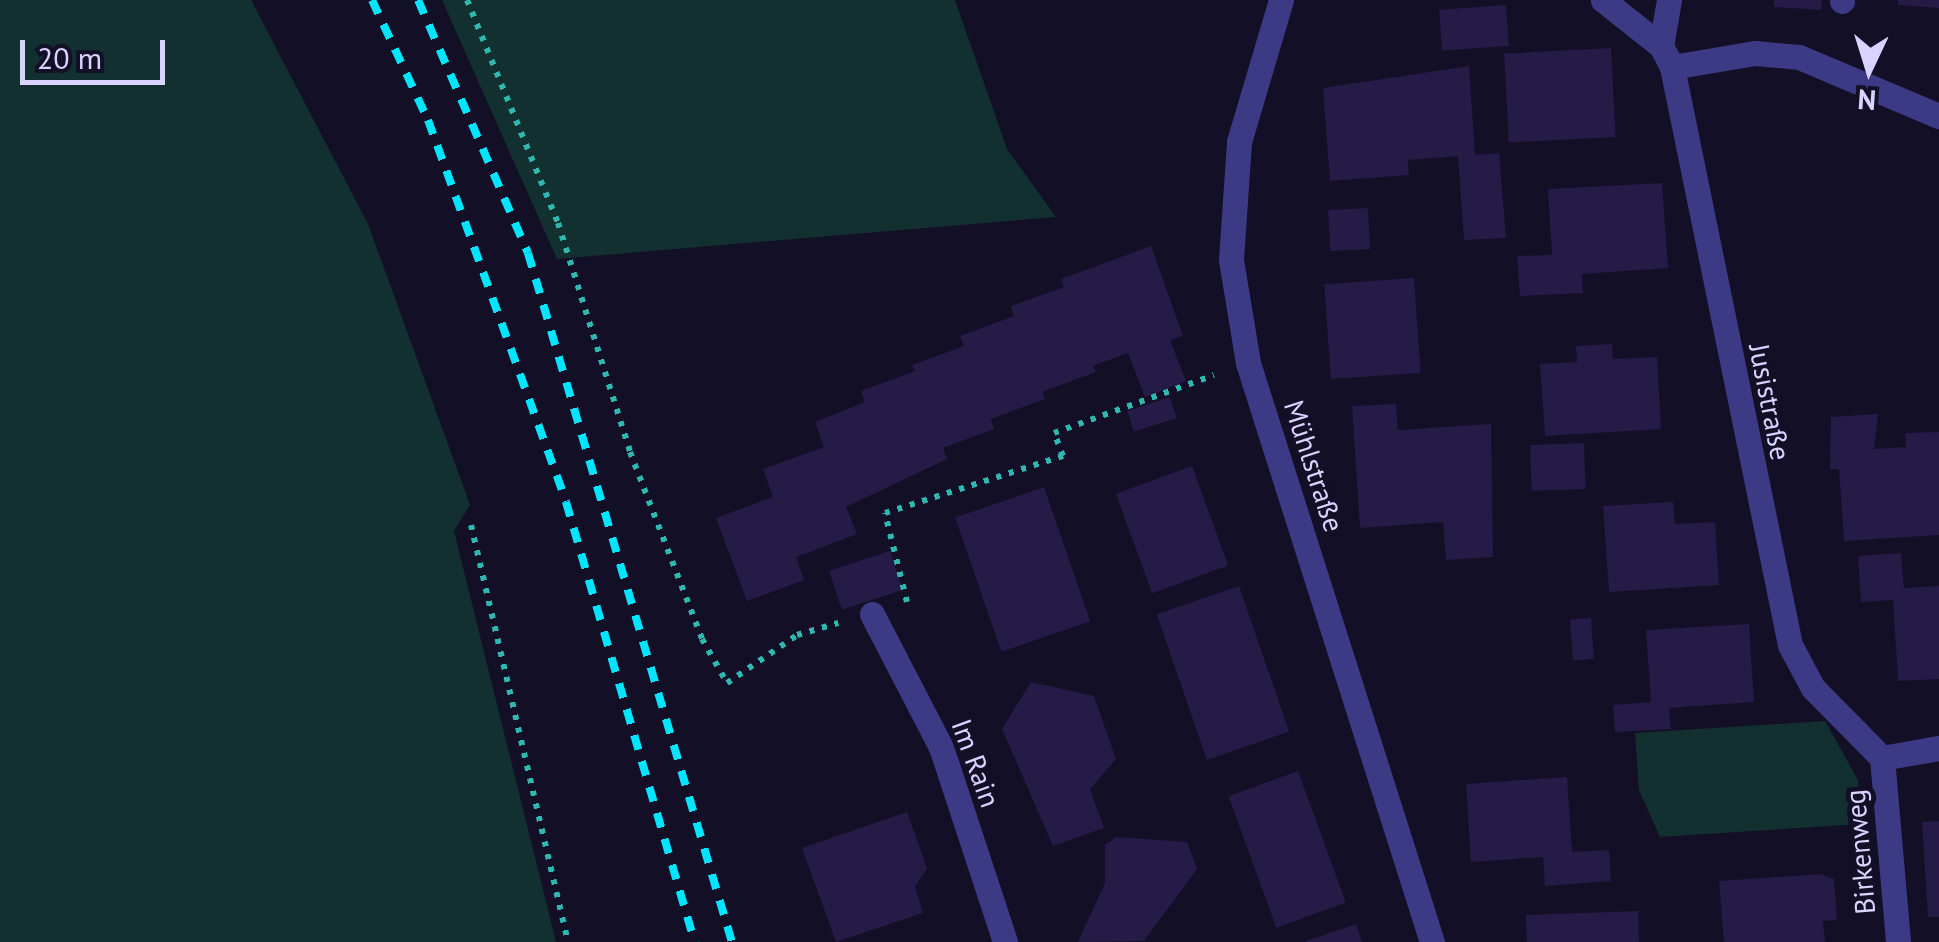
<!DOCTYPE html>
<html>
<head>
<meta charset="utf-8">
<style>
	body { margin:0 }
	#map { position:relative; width:1939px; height:942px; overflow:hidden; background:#130f26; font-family:"PT Sans",sans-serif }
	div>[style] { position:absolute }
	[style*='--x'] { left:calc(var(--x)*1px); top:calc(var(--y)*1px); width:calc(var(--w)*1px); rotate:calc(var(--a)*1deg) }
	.green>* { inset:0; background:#12302f }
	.building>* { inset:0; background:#241b47; transform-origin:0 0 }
	.path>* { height:6px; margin-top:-3px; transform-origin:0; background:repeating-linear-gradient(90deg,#2fb8b0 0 5px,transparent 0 13px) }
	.street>* { height:25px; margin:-12.5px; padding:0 12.5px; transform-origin:12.5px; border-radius:12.5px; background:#3d3a85 }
	.rail>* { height:8px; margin-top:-4px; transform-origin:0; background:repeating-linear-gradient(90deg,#00e5ff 0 15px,transparent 0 27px) }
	span { translate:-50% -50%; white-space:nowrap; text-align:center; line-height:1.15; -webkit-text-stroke:10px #130f26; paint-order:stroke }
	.street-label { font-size:28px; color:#d9d4ff }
	.north { position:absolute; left:1819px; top:20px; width:100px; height:100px; -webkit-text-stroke:8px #130f26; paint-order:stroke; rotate:184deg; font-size:28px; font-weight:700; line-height:40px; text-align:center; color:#d9d4ff }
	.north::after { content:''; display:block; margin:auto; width:35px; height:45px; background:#d9d4ff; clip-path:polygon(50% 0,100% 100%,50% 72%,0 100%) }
	.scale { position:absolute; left:20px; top:40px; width:145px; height:45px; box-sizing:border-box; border:5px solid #d9d4ff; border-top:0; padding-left:12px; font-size:30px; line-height:35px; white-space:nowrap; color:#d9d4ff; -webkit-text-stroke:8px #130f26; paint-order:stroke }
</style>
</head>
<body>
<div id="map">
	<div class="green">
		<div style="clip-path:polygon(0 0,251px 0,368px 224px,470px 505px,454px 531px,556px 942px,0 942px)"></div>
		<div style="clip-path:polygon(442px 0,955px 0,1007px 149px,1056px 217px,557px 259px)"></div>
		<div style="clip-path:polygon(1825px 721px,1858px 780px,1861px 824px,1660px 837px,1639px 790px,1635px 733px)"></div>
	</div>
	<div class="building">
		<div style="clip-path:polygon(1774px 0,1822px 0,1821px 10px,1774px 7px)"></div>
		<div style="clip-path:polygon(1898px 0,1939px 0,1939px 8px,1898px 5px)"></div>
		<div style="left:1506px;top:5px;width:41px;height:67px;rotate:86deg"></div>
		<div style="left:1611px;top:48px;width:89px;height:107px;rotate:87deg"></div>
		<div style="clip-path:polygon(1469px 66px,1475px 155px,1499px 153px,1506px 238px,1464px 240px,1458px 156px,1408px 160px,1409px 175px,1330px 181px,1323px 88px)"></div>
		<div style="clip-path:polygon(1662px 183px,1668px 268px,1582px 274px,1583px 293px,1520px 296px,1517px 256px,1552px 255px,1548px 189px)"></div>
		<div style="left:1368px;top:208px;width:41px;height:40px;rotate:87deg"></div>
		<div style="clip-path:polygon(1151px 246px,1183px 336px,1170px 340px,1186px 381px,1145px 397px,1128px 353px,1093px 366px,1096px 372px,1042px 392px,1045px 399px,991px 419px,994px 429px,943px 448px,947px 459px,846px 507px,857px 534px,796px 557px,804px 580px,747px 601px,716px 518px,773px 497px,763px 469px,824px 447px,815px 422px,865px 402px,861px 391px,915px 371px,912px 365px,964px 346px,960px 336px,1014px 316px,1011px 306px,1064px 287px,1061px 279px)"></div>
		<div style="left:1414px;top:278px;width:95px;height:90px;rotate:86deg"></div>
		<div style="clip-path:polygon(1612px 344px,1613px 359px,1657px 357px,1661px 429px,1545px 436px,1540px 364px,1577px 362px,1576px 346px)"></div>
		<div style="left:1170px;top:397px;width:22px;height:45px;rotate:72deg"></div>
		<div style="clip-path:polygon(1396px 404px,1398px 430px,1491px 424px,1493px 557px,1446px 560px,1443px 522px,1360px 528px,1352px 406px)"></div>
		<div style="clip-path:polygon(1878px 414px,1874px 449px,1906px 447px,1905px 433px,1939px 432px,1939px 535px,1844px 541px,1839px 469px,1830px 469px,1831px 417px)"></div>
		<div style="left:1584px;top:443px;width:46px;height:54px;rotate:88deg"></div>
		<div style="left:1192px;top:466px;width:106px;height:81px;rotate:70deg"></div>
		<div style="left:1044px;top:487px;width:142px;height:94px;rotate:71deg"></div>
		<div style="clip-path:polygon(1673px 502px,1675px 524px,1715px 522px,1719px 585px,1609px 592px,1603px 506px)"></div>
		<div style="left:890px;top:551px;width:41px;height:64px;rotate:72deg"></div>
		<div style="clip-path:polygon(1901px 553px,1904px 588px,1939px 586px,1939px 679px,1898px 681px,1893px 600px,1861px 602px,1858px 556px)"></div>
		<div style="left:1239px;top:586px;width:154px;height:87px;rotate:71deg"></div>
		<div style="left:1591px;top:618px;width:41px;height:21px;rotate:86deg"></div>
		<div style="clip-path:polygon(1749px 624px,1754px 702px,1669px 708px,1671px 729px,1615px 732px,1613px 705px,1651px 702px,1646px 630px)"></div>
		<div style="clip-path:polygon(1031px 682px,1094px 696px,1116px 759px,1090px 789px,1104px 828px,1053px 846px,1002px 729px)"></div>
		<div style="left:1298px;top:771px;width:140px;height:74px;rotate:70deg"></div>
		<div style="clip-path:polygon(1567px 777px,1572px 852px,1609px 850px,1611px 881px,1545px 886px,1543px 857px,1471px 862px,1466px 784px)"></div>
		<div style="clip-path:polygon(907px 812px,927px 868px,915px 886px,923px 913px,836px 942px,802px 848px)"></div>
		<div style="clip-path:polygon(1939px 821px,1939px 917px,1928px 917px,1922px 822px)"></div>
		<div style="clip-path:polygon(1116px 837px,1187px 842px,1197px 869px,1144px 941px,1078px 942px,1105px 883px,1105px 845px)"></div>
		<div style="clip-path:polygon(1820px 874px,1834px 879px,1837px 920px,1823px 921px,1825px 942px,1724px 942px,1719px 881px)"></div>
		<div style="left:1638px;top:911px;width:31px;height:112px;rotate:88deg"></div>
		<div style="clip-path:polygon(1356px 924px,1362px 942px,1306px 942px,1306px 941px)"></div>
	</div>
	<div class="path">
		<div style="--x:467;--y:0;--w:241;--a:67.8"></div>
		<div style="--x:558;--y:223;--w:240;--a:72.5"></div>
		<div style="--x:630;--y:452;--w:200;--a:68.9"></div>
		<div style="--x:702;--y:639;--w:51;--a:60.4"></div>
		<div style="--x:727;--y:683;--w:85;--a:-34.4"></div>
		<div style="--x:797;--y:635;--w:43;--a:-16.3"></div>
		<div style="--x:471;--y:525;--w:428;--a:76.9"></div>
		<div style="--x:907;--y:602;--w:92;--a:-103.9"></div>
		<div style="--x:885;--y:513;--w:187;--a:-17.8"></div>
		<div style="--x:1063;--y:456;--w:25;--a:-111"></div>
		<div style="--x:1054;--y:433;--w:170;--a:-19.9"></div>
	</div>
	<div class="street">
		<div style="--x:1281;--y:0;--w:148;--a:106.5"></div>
		<div style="--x:1239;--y:142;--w:118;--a:93.9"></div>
		<div style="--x:1231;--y:260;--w:104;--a:80.6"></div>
		<div style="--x:1248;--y:363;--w:608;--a:72.37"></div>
		<div style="--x:1603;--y:0;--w:74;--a:38.4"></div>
		<div style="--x:1661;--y:46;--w:24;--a:62"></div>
		<div style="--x:1672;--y:67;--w:590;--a:78.46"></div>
		<div style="--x:1790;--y:645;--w:49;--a:61.9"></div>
		<div style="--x:1813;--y:688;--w:98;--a:45.4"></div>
		<div style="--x:1882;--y:758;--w:58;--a:-10"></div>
		<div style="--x:1842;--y:1;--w:1;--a:-90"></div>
		<div style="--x:1661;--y:46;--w:47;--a:-80.1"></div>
		<div style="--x:1672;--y:67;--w:84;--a:-9.6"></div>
		<div style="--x:1755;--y:53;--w:44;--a:5.2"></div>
		<div style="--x:1799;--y:57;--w:152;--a:22.9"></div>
		<div style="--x:872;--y:614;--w:150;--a:62.6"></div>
		<div style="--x:941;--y:747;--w:205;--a:71.8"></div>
		<div style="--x:1882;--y:758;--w:185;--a:85"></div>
	</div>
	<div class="rail">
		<div style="--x:372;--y:0;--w:132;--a:65"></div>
		<div style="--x:428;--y:120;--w:406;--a:70.1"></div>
		<div style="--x:566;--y:502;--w:459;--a:73.7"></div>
		<div style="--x:418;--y:0;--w:276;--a:66.5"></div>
		<div style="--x:528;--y:253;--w:719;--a:73.51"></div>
	</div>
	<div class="street-label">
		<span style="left:1770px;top:402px;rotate:79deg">Jusistraße</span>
		<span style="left:1314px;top:466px;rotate:72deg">Mühlstraße</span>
		<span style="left:976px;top:763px;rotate:70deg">Im Rain</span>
		<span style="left:1860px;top:852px;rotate:-95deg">Birkenweg</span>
	</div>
	<div class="north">N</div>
	<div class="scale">20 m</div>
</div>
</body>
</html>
